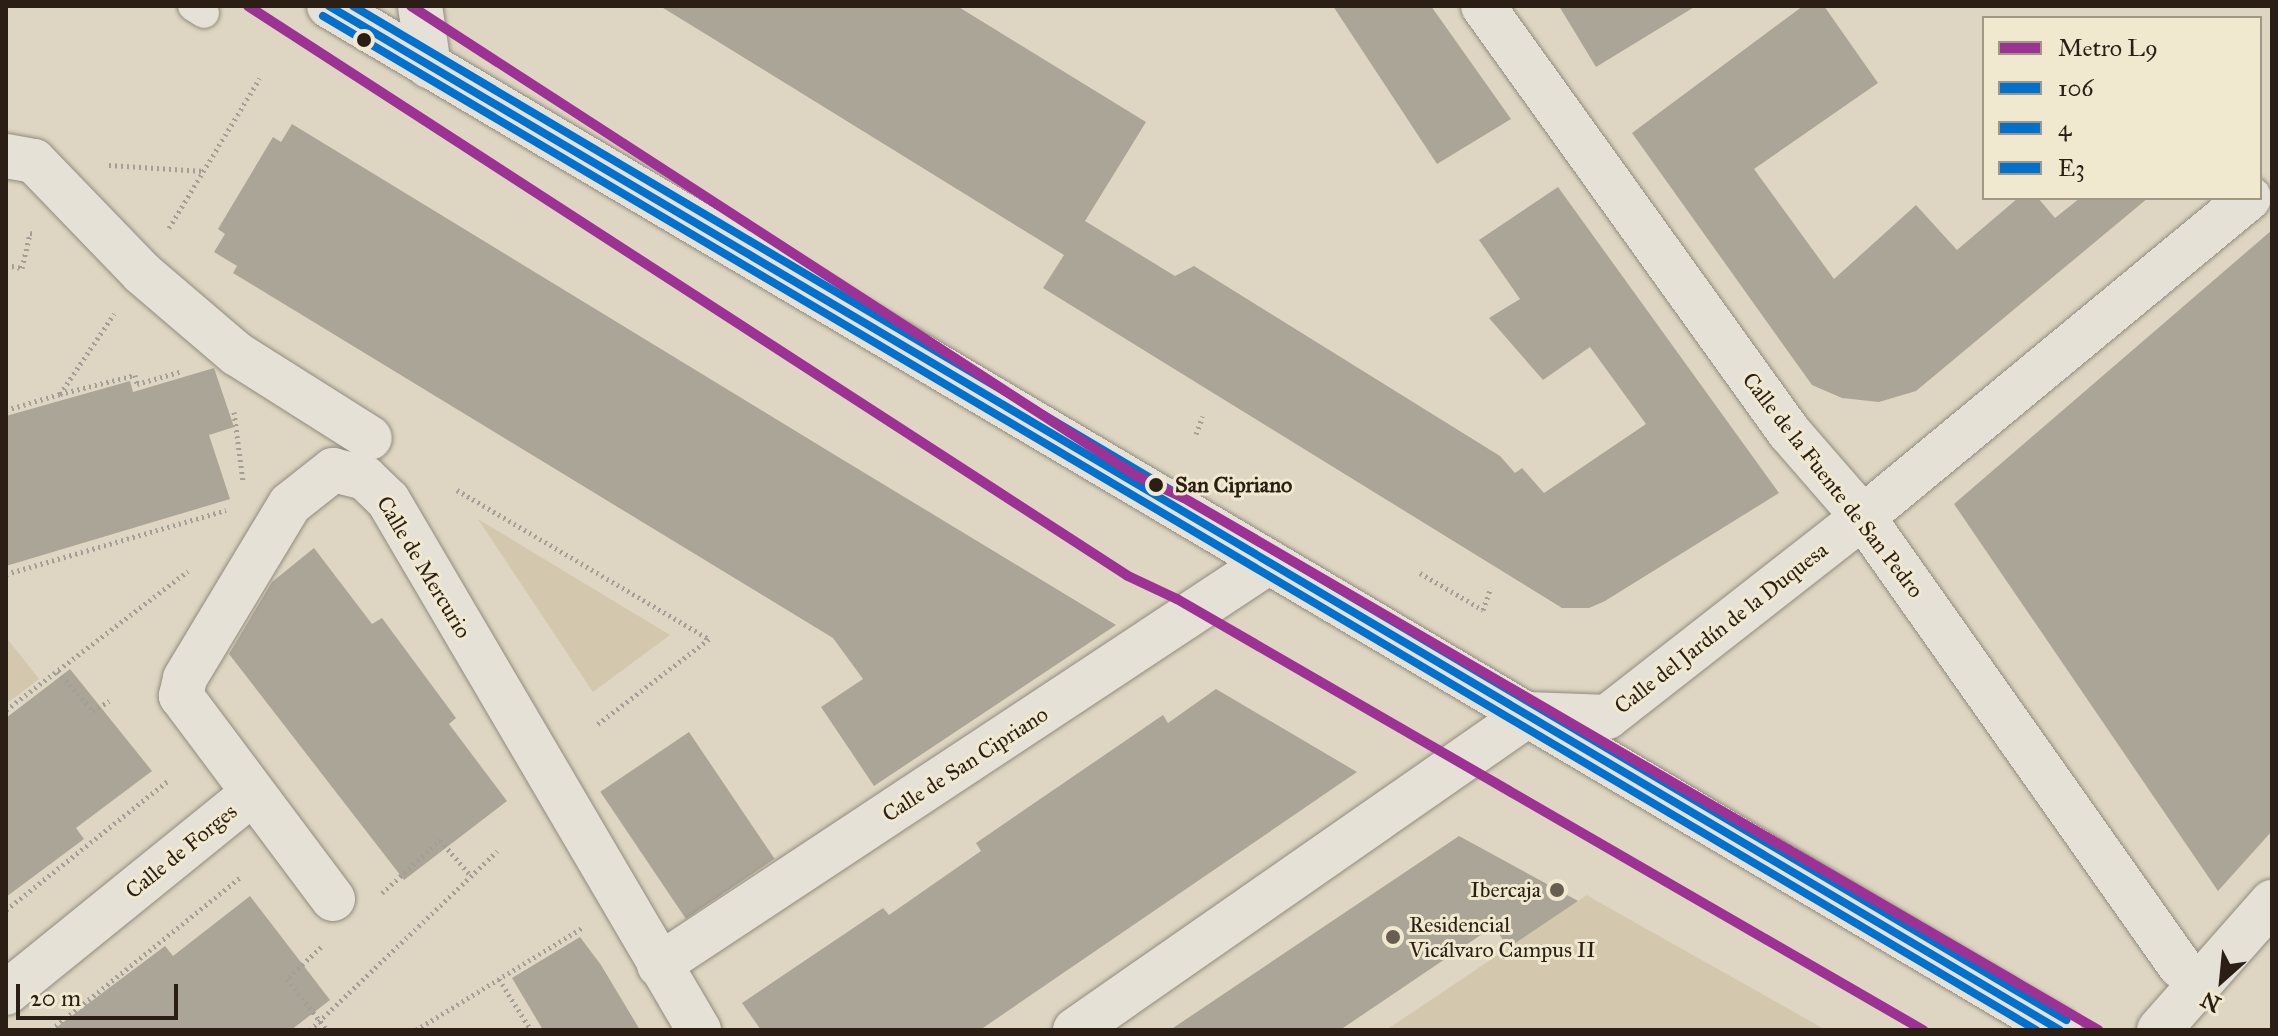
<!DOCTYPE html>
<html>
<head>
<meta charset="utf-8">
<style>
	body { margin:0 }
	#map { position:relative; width:2278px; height:1036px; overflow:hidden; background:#ded6c2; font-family:"IM FELL Great Primer",serif }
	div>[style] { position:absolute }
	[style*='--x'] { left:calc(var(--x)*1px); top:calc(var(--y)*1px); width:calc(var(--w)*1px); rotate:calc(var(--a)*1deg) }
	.green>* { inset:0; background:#d3c8ad }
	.building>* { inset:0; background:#aba598; transform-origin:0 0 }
	.path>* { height:5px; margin-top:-2.5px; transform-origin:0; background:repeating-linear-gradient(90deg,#a39f96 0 2px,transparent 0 6px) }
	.roads { filter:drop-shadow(0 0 2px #908b7e) drop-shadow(0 0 2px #908b7e) }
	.service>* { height:30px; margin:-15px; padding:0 15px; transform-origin:15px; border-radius:15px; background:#e5e1d7 }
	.pedestrian>* { height:44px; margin:-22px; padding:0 22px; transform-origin:22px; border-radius:22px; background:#e5e1d7 }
	.minor>* { height:44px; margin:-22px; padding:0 22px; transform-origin:22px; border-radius:22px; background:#e5e1d7 }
	.tertiary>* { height:44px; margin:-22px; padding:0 22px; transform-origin:22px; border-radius:22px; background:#e5e1d7 }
	.bus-1>* { height:8px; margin:-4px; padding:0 4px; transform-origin:4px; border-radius:4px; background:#0072ce }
	.bus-2>* { height:8px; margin:-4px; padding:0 4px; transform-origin:4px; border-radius:4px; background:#0072ce }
	.bus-3>* { height:8px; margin:-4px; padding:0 4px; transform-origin:4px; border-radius:4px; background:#0072ce }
	.metro-1>* { height:10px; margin:-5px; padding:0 5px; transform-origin:5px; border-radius:5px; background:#9c3293 }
	.dots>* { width:22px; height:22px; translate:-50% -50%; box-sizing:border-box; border:4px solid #f1e8d0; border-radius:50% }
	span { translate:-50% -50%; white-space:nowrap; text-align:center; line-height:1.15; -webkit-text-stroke:6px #f1e8d0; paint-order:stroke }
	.stop-label { font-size:22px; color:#2b1e15; font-weight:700 }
	.left { translate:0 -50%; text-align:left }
	.street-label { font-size:22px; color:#2b1e15 }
	.poi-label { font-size:22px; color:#2b1e15 }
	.right { translate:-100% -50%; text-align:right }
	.frame { position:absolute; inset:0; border:8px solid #2b1e15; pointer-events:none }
	.legend { position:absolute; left:1982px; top:16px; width:280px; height:184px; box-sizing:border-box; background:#f1e8d0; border:2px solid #a29785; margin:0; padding:10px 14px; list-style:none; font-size:24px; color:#2b1e15 }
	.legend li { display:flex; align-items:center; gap:16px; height:40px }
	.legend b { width:40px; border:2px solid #a29785 }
	.north { position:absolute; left:2182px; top:940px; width:80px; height:80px; -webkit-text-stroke:6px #f1e8d0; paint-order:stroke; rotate:207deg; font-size:22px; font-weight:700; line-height:32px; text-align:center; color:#2b1e15 }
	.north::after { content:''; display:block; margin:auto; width:28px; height:36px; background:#2b1e15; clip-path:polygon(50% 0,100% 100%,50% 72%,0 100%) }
	.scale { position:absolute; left:16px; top:984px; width:162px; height:36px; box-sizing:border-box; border:4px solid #2b1e15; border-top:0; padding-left:10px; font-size:24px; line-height:28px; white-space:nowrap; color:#2b1e15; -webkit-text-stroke:6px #f1e8d0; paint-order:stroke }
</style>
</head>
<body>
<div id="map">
	<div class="green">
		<div style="clip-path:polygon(478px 519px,670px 635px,593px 692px)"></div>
		<div style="clip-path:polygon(6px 637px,39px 679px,6px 704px)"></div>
		<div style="clip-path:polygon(1587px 895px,1595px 900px,1826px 1030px,1386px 1030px)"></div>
	</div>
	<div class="building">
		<div style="clip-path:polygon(660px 6px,957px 6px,1146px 122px,1085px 221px,1175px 276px,1194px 266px,1500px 456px,1515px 473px,1522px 468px,1544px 493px,1646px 424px,1590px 347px,1543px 380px,1489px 318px,1520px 299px,1479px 240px,1558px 187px,1779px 493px,1605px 601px,1589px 608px,1562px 608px,1043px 288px,1064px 255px)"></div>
		<div style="clip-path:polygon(1333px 6px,1431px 6px,1511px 119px,1437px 164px)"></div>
		<div style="clip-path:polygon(1559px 6px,1696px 6px,1596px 67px)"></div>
		<div style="clip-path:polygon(1803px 6px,1824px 6px,1878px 83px,1754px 169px,1834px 279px,1916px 205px,1957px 250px,2018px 198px,2038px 198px,2055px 218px,2080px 198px,2148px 198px,1916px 391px,1879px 402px,1842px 398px,1812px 385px,1632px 133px)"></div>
		<div style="clip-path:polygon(292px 124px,830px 452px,1116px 625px,874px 786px,821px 707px,863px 679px,833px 638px,233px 273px,237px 266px,214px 252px,225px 234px,218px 229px,273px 137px,281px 142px)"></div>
		<div style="clip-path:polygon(2272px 230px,2272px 831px,2218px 891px,1954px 504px)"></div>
		<div style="clip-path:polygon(214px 368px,234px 427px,209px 435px,230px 499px,6px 566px,6px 416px,130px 381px,133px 392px)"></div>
		<div style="clip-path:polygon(314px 548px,372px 624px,382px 618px,456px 718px,449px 724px,507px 801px,404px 880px,229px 654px,272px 582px)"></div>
		<div style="clip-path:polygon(70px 669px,152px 771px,76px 828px,84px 839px,6px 897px,6px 718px)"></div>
		<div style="clip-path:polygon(1216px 689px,1357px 772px,980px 1030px,761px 1030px,742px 1003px,883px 908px,889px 915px,981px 851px,976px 843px,1163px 715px,1168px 723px)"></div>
		<div style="left:689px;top:732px;width:153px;height:107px;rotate:56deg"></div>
		<div style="clip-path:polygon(1459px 836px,1578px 901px,1508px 948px,1494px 926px,1340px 1030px,1170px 1030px)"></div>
		<div style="clip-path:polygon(250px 896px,330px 1000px,291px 1030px,53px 1030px,165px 946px,173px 956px)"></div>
		<div style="clip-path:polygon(580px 937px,601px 965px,640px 1030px,543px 1030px,512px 978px)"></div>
	</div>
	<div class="path">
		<div style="--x:109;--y:165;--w:95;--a:3.6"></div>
		<div style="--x:169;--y:228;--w:175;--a:-58.8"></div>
		<div style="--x:6;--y:265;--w:16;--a:11"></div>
		<div style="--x:22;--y:268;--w:36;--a:-77"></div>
		<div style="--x:30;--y:233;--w:5;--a:11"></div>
		<div style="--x:60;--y:394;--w:77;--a:-14.2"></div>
		<div style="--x:135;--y:375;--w:9;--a:77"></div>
		<div style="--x:137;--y:384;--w:44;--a:-15.9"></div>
		<div style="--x:6;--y:410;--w:56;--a:-16.5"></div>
		<div style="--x:60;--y:394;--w:97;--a:-56"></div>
		<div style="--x:234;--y:412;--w:70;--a:82.6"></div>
		<div style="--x:1196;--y:434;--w:19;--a:-69"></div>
		<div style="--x:457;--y:490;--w:293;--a:30.6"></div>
		<div style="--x:709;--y:639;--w:140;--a:142.6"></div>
		<div style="--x:1420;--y:573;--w:73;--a:30.4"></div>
		<div style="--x:1483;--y:610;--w:24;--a:-71"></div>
		<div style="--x:6;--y:574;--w:229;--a:-16.2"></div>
		<div style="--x:58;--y:671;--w:53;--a:48.8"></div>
		<div style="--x:93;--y:711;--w:19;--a:-32"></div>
		<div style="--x:6;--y:710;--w:229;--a:-37.4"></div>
		<div style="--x:382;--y:893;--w:79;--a:-42.4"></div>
		<div style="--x:440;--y:840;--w:48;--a:49.3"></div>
		<div style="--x:6;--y:910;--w:208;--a:-38.6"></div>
		<div style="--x:321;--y:947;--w:47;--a:136.7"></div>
		<div style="--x:287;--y:979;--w:65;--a:51.9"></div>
		<div style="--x:499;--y:979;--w:60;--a:57.9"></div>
		<div style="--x:51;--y:1030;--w:245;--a:-38.9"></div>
		<div style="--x:310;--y:1030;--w:259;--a:-43.7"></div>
		<div style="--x:416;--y:1030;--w:195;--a:-31.6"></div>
	</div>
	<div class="roads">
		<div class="service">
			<div style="--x:193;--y:6;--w:13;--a:32"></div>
		</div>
		<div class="pedestrian">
			<div style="--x:6;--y:156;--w:28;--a:10"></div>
			<div style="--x:34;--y:161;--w:156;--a:46"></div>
			<div style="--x:142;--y:273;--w:125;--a:40.5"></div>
			<div style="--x:237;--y:354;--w:157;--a:32.3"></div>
			<div style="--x:1863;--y:517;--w:550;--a:54.78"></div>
		</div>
		<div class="minor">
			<div style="--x:420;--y:6;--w:61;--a:81.5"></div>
			<div style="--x:1483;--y:6;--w:525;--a:54.31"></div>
			<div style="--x:1789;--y:432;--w:113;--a:49"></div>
			<div style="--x:333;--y:899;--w:254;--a:-126.8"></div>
			<div style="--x:181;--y:696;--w:18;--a:-77"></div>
			<div style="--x:185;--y:678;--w:203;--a:-58.9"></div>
			<div style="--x:290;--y:504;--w:55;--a:-38.3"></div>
			<div style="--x:333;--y:470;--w:33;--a:14"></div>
			<div style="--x:365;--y:478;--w:32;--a:44"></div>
			<div style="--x:388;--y:500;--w:615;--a:59.6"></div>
			<div style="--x:659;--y:965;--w:731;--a:-33.45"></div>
			<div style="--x:6;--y:993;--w:316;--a:-39"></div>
			<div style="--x:1075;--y:1030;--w:553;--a:-34.84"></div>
			<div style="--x:1529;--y:714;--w:78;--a:2.2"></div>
			<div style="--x:1607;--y:717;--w:325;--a:-38"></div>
			<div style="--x:1863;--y:517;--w:501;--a:-39.57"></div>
			<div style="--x:2159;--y:1030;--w:171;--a:-48.6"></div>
		</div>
		<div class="tertiary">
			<div style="--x:329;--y:6;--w:2011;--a:30.61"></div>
		</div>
	</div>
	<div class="bus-1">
		<div style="--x:329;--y:6;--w:2011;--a:30.61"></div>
	</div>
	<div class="bus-2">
		<div style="--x:323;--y:16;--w:1991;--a:30.62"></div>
	</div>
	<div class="bus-3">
		<div style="--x:353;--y:6;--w:1991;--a:30.62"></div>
	</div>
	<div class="metro-1">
		<div style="--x:248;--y:6;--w:1048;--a:32.93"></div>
		<div style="--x:1128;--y:576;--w:54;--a:25.1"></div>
		<div style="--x:1177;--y:599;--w:862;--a:30.02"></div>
		<div style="--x:411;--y:6;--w:863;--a:32.93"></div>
		<div style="--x:1135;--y:475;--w:54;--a:25.1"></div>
		<div style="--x:1184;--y:498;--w:1058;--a:30.2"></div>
	</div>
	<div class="dots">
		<div style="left:364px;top:40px;background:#2b1e15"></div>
		<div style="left:1156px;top:485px;background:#2b1e15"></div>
		<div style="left:1557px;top:890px;background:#6a5e52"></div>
		<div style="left:1393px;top:937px;background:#6a5e52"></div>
	</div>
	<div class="stop-label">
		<span class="left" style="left:1175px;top:485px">San Cipriano</span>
	</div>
	<div class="street-label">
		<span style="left:1833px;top:485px;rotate:52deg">Calle de la Fuente de San Pedro</span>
		<span style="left:424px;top:567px;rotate:59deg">Calle de Mercurio</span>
		<span style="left:1721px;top:628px;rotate:-38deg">Calle del Jardín de la Duquesa</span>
		<span style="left:965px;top:764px;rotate:-33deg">Calle de San Cipriano</span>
		<span style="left:181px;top:851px;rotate:-39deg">Calle de Forges</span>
	</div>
	<div class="poi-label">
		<span class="right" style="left:1541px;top:890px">Ibercaja</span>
		<span class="left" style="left:1409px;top:937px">Residencial<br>Vicálvaro Campus II</span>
	</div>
	<div class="frame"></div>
	<ul class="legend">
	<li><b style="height:10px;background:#9c3293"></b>Metro L9</li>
	<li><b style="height:10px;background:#0072ce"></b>106</li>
	<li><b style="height:10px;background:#0072ce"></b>4</li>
	<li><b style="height:10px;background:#0072ce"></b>E3</li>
	</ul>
	<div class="north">N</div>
	<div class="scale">20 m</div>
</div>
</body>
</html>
